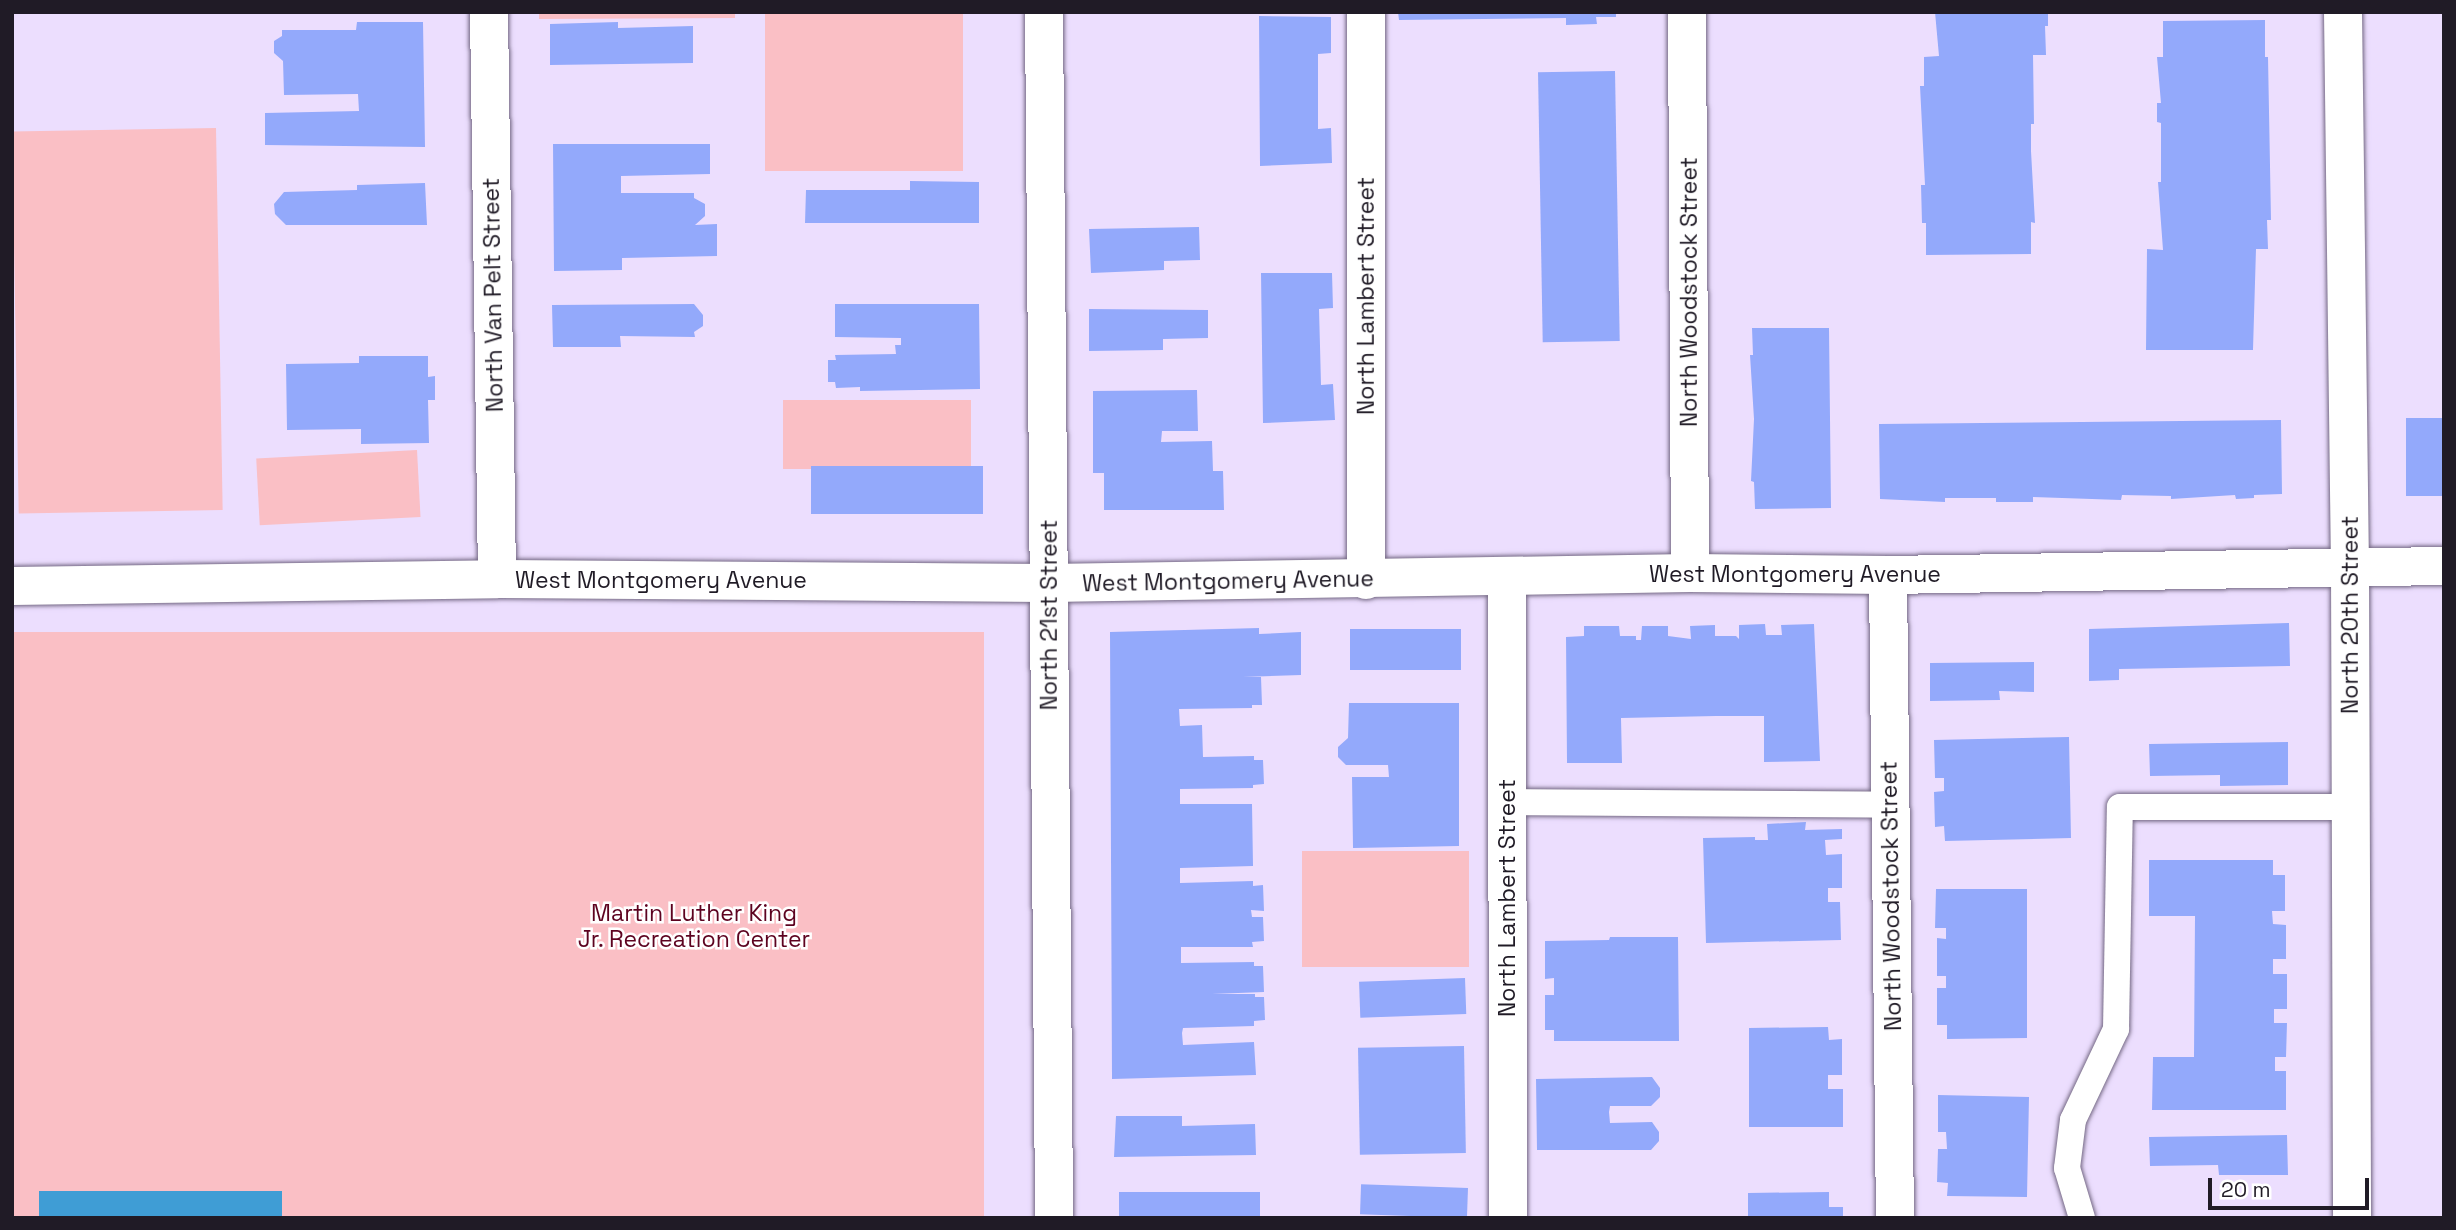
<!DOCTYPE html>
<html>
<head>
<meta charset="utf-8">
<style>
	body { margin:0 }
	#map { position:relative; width:2456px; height:1230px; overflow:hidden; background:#ecdefe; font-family:"Space Grotesk",sans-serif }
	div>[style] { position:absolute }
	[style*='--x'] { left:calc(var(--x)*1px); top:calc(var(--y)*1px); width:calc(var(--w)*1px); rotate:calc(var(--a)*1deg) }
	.green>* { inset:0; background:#fabfc5; transform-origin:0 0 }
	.water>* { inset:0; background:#3f9dd5; transform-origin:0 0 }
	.building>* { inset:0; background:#93a9fb; transform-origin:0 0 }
	.roads { filter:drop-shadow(0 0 2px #746884) drop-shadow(0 0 2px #746884) }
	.lane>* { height:26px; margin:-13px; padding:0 13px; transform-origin:13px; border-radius:13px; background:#fff }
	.street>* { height:38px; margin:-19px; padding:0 19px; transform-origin:19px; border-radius:19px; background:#fff }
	span { translate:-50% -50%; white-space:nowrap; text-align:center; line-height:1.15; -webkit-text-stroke:5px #fff; paint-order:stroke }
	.street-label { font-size:23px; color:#201b26 }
	.park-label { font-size:23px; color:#5d0320 }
	.frame { position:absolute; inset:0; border:14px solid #201b26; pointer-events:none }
	.scale { position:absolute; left:2208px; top:1178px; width:161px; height:32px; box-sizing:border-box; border:4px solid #201b26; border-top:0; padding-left:9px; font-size:21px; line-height:24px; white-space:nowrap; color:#201b26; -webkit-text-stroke:5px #fff; paint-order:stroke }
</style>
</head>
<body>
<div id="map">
	<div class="green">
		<div style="clip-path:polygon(539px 12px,735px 12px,735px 18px,539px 19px)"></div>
		<div style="left:765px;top:12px;width:198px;height:159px"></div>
		<div style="left:216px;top:128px;width:382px;height:204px;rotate:89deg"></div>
		<div style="left:783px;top:400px;width:188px;height:69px"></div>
		<div style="left:417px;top:450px;width:67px;height:161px;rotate:87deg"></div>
		<div style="left:984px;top:632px;width:586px;height:972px;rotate:90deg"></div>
		<div style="left:1469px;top:851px;width:116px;height:167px;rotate:90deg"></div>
	</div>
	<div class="water">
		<div style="left:39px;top:1191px;width:243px;height:27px"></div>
	</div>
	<div class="building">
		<div style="clip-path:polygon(1398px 12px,1616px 12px,1616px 17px,1596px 17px,1597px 24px,1566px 25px,1566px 18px,1399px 20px)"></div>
		<div style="clip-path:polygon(1935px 12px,2048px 12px,2048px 26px,2045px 26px,2046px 55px,2033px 55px,2034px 124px,2031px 124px,2031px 151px,2035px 223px,2031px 222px,2031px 254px,1926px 255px,1926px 223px,1922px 223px,1921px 185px,1925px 185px,1920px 86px,1924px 86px,1924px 57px,1939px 56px)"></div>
		<div style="clip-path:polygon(1259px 16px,1331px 17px,1331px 53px,1318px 54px,1318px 129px,1331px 128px,1332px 163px,1260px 166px)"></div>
		<div style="clip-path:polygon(2265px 20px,2265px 57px,2268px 57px,2271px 220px,2267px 220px,2268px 249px,2256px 249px,2253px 350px,2146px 350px,2147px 249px,2163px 250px,2158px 182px,2161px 182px,2161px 123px,2157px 122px,2157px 103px,2161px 103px,2157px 57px,2163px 57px,2163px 21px)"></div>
		<div style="clip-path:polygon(357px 22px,423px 22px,425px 147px,265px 145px,265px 113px,359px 111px,358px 94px,284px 95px,283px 61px,274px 53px,274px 41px,282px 36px,282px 30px,356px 30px)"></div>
		<div style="clip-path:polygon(618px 22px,618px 28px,693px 26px,693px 63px,550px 65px,550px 24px)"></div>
		<div style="left:1615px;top:71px;width:270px;height:77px;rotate:89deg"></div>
		<div style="clip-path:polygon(553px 144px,710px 144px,710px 174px,621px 176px,621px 193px,694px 193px,694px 198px,705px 204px,705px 216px,695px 225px,717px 224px,717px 256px,622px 258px,622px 270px,554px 271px)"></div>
		<div style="clip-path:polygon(910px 181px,979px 182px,979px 223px,805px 223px,806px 190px,910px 190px)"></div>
		<div style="clip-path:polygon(425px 183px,427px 225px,286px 225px,275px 214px,274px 204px,284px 192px,357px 190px,357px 185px)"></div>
		<div style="clip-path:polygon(1199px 227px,1200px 260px,1164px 261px,1164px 270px,1091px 273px,1089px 229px)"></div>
		<div style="clip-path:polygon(1261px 273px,1332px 273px,1333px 308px,1319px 309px,1320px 346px,1321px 385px,1333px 384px,1335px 420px,1263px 423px)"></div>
		<div style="clip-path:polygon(694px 304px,703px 315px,703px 326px,694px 332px,695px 337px,620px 336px,621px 347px,553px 347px,552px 305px)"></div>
		<div style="clip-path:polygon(835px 304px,979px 304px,980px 389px,860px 391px,860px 387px,836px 388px,835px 382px,828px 382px,828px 360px,836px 360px,835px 355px,896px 354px,895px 345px,901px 345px,901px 338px,835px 337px)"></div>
		<div style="clip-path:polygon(1089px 309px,1208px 310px,1208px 338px,1163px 339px,1163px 350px,1089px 351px)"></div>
		<div style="clip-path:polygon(1752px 328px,1829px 328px,1831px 508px,1755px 509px,1754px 482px,1751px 481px,1754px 419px,1750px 355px,1753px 355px)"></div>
		<div style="clip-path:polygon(359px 356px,428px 356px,428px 377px,435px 376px,435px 400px,428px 400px,429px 443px,361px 444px,361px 429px,287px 430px,286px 364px,359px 363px)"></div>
		<div style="clip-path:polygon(1197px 390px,1198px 431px,1162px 431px,1161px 442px,1212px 441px,1213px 471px,1223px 471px,1224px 510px,1104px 510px,1104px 473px,1093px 473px,1093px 391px)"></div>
		<div style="left:2406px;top:418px;width:38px;height:78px"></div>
		<div style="clip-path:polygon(2281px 420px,2282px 494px,2254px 495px,2254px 498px,2236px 499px,2235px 495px,2171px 499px,2171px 496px,2122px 495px,2121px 500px,2033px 497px,2033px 502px,1996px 502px,1996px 498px,1945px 498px,1945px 502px,1880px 499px,1879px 424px)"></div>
		<div style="left:811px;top:466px;width:172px;height:48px"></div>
		<div style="clip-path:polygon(2289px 623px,2290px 666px,2119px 669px,2119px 680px,2089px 681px,2089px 629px)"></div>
		<div style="clip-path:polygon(1765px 624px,1766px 635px,1782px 635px,1781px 625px,1814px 624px,1820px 761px,1764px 762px,1764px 716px,1716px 716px,1621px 718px,1622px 763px,1567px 763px,1566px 637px,1584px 636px,1584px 626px,1619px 626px,1620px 636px,1636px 636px,1636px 640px,1641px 640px,1642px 626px,1668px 626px,1668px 636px,1691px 639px,1690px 626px,1715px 625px,1715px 636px,1736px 636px,1739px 639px,1739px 625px)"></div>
		<div style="clip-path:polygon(1259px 628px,1259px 634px,1301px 632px,1301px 675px,1243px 677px,1261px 677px,1262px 705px,1252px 705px,1252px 708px,1179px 709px,1180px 726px,1202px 725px,1203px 757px,1254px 756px,1254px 760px,1263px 760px,1264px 784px,1253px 785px,1253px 788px,1180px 789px,1180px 804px,1252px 804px,1253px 866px,1180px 868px,1180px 883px,1253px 881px,1253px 886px,1263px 885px,1264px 911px,1251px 910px,1252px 917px,1263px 917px,1264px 941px,1252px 942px,1253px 947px,1181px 947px,1181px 963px,1254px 962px,1254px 966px,1263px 966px,1264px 992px,1212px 994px,1255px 994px,1255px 997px,1264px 997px,1265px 1020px,1254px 1021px,1254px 1026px,1183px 1028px,1182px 1033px,1183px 1045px,1254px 1042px,1256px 1075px,1112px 1079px,1110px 632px)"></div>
		<div style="left:1461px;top:629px;width:41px;height:111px;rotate:90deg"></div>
		<div style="clip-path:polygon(2034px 662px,2034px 692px,1999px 691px,2000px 700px,1930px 701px,1930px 663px)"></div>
		<div style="clip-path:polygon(1349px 703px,1459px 703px,1459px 846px,1353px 848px,1352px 777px,1389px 777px,1388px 765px,1346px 765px,1338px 757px,1338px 747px,1348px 738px)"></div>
		<div style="clip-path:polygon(2069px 737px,2071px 838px,1945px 841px,1944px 826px,1935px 827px,1934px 792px,1944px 791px,1944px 778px,1935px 778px,1934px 740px)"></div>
		<div style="clip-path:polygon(2288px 742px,2288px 785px,2220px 786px,2220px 775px,2150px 776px,2149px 744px)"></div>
		<div style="clip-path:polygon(1806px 822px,1805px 830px,1842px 829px,1842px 839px,1825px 840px,1826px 855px,1842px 854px,1842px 888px,1828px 888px,1828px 902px,1840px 902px,1841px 940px,1706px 943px,1703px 838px,1755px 837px,1755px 840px,1768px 840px,1767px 824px)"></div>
		<div style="clip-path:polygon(2149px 860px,2273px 860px,2273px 875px,2285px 875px,2285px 911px,2272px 911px,2273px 924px,2286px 925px,2286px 959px,2273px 959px,2273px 974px,2287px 974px,2287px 1009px,2274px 1009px,2274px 1023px,2287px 1023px,2286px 1057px,2275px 1057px,2275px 1071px,2286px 1071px,2286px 1110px,2152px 1110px,2153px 1057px,2194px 1057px,2195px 916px,2149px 916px)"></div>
		<div style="clip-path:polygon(1936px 889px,2027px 889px,2027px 1038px,1947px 1039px,1947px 1025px,1937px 1025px,1937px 988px,1946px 988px,1946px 976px,1937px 976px,1937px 938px,1946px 939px,1946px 928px,1935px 928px)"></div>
		<div style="clip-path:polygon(1610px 937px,1678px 937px,1679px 1041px,1554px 1041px,1554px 1030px,1545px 1030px,1545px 995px,1554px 995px,1554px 978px,1545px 979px,1545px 941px,1609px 940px)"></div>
		<div style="left:1465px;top:978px;width:36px;height:106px;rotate:88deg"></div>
		<div style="clip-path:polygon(1828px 1027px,1829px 1040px,1842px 1039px,1842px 1075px,1828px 1075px,1828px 1089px,1843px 1089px,1843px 1127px,1749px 1127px,1749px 1028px)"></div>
		<div style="left:1464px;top:1046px;width:107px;height:106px;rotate:89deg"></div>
		<div style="clip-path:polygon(1652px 1077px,1660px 1088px,1660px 1097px,1651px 1106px,1610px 1106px,1609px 1112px,1610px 1123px,1652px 1122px,1659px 1132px,1659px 1141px,1651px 1150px,1537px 1150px,1536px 1079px)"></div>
		<div style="clip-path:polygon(1938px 1095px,2029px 1097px,2027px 1197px,1947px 1196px,1948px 1183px,1937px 1182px,1938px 1149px,1947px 1149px,1946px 1132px,1938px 1132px)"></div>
		<div style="clip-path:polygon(1116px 1116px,1182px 1116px,1182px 1126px,1255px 1124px,1256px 1155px,1114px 1157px)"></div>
		<div style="clip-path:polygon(2287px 1135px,2288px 1175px,2219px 1175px,2218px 1165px,2150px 1166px,2149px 1137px)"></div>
		<div style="left:1468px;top:1188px;width:30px;height:107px;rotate:92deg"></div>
		<div style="left:1260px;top:1192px;width:26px;height:141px;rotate:90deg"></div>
		<div style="clip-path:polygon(1829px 1192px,1829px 1207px,1843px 1207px,1843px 1218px,1748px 1218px,1748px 1193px)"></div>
	</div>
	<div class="roads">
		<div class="lane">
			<div style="--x:1507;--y:802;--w:383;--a:0.4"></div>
			<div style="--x:2082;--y:1218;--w:52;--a:-106.7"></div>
			<div style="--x:2067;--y:1168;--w:48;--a:-82.9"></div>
			<div style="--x:2073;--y:1120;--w:101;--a:-64.7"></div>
			<div style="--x:2116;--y:1029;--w:222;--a:-89"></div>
			<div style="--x:2120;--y:807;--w:231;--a:0"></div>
		</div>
		<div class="street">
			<div style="--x:489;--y:12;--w:567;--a:89.19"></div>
			<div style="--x:1044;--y:12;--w:1206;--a:89.52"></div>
			<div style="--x:1366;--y:12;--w:568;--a:90"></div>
			<div style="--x:1687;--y:12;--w:561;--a:89.69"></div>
			<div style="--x:2343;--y:12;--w:554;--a:89.28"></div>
			<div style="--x:2350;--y:566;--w:652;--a:89.82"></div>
			<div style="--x:1888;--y:575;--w:643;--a:89.38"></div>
			<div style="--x:1507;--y:578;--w:640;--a:89.91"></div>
			<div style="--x:12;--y:586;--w:485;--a:-0.8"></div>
			<div style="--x:497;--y:579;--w:552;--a:0.42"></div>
			<div style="--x:1049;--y:583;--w:641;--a:-0.89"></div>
			<div style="--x:1690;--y:573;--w:198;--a:0.6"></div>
			<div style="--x:1888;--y:575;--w:556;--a:-0.93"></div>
		</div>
	</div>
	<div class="street-label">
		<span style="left:1689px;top:292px;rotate:-90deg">North Woodstock Street</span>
		<span style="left:493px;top:295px;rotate:-91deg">North Van Pelt Street</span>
		<span style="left:1366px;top:296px;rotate:-90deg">North Lambert Street</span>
		<span style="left:1795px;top:574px">West Montgomery Avenue</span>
		<span style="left:661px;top:580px">West Montgomery Avenue</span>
		<span style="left:1228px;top:581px;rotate:-1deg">West Montgomery Avenue</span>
		<span style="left:1049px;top:615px;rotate:-90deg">North 21st Street</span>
		<span style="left:2350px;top:615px;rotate:-90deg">North 20th Street</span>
		<span style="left:1891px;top:896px;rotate:-91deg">North Woodstock Street</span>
		<span style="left:1507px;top:898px;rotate:-90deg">North Lambert Street</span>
	</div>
	<div class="park-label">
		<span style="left:694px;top:926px">Martin Luther King<br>Jr. Recreation Center</span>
	</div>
	<div class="frame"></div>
	<div class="scale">20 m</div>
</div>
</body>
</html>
